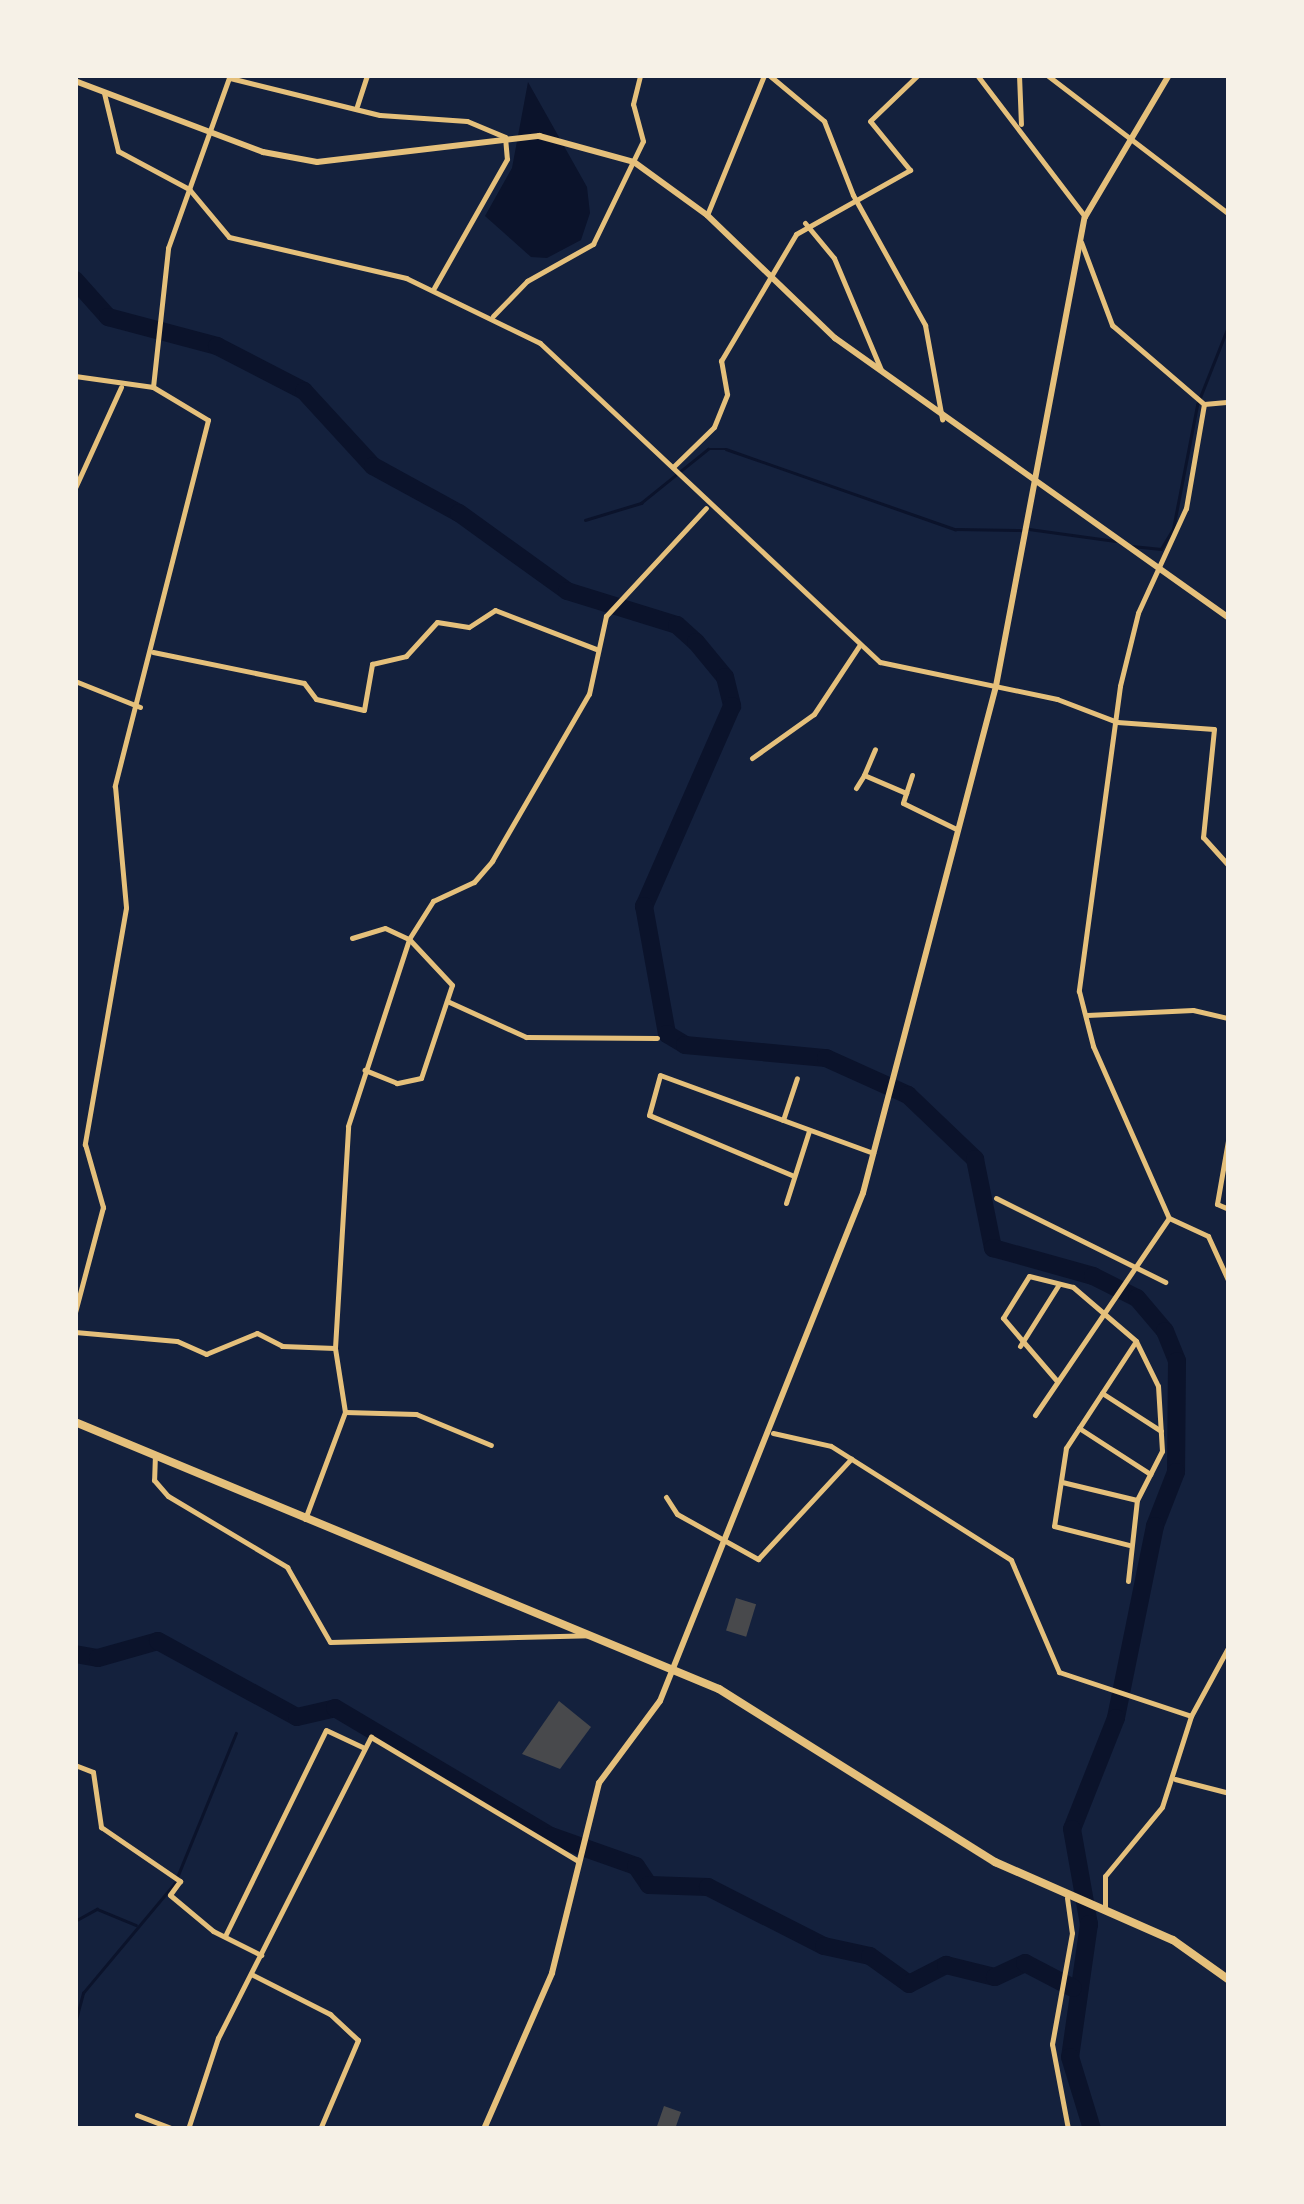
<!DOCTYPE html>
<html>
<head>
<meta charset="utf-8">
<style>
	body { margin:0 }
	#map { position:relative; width:1304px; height:2204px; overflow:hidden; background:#14213d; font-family:"Exo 2",sans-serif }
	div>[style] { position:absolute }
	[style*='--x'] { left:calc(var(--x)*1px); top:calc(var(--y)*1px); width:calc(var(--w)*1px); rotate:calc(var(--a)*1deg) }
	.water>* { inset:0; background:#0b132b }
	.stream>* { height:2.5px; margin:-1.25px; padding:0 1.25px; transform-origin:1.25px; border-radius:1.25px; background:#0b132b }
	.river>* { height:18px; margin:-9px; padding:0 9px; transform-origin:9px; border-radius:9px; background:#0b132b }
	.building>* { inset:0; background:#48494c; transform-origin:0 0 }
	.minor>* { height:5px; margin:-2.5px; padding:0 2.5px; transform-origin:2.5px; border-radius:2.5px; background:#e5c07b }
	.tertiary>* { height:6px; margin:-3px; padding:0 3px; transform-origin:3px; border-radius:3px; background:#e5c07b }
	.secondary>* { height:8px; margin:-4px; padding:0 4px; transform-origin:4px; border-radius:4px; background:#e5c07b }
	span { translate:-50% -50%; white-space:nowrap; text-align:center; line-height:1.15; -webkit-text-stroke:9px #f6f1e7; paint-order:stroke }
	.frame { position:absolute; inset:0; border:78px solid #f6f1e7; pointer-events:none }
</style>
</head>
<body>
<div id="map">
	<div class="water">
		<div style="clip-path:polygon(528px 82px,587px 187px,590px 213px,581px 240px,547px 258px,531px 257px,485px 216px,512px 168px)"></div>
	</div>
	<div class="stream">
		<div style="--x:585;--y:520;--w:59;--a:-16.9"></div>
		<div style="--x:641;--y:503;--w:86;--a:-38.9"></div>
		<div style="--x:708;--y:449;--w:18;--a:0"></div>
		<div style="--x:726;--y:449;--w:243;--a:19.3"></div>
		<div style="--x:955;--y:529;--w:66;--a:0.9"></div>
		<div style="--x:1029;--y:529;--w:87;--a:7.9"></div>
		<div style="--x:1132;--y:546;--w:29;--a:6"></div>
		<div style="--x:1161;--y:549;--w:23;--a:-59"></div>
		<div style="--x:1173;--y:529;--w:126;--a:-79"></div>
		<div style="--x:1197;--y:405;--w:87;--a:-68.4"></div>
		<div style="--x:178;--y:1875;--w:153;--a:-67.8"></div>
		<div style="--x:75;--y:1921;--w:25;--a:-29"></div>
		<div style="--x:97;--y:1909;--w:42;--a:22.3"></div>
		<div style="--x:75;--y:2023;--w:31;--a:-75"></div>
		<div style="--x:83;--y:1993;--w:143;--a:-50.1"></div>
	</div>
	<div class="river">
		<div style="--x:75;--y:280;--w:50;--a:48.3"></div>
		<div style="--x:108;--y:317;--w:113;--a:14.9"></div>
		<div style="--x:217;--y:346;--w:98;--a:27.3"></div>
		<div style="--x:304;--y:391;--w:102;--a:47.4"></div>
		<div style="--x:373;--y:466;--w:98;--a:28.7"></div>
		<div style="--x:459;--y:513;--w:133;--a:35.8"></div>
		<div style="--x:567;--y:591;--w:115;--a:17.2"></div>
		<div style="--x:677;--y:625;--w:25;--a:42"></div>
		<div style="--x:696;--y:642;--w:45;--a:50.4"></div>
		<div style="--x:725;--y:677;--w:30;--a:76"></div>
		<div style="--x:732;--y:706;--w:219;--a:113.7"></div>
		<div style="--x:644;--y:906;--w:130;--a:79.8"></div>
		<div style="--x:667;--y:1034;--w:21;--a:31"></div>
		<div style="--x:685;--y:1045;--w:142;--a:5.3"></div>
		<div style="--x:826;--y:1058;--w:90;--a:24.3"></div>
		<div style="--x:908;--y:1095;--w:93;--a:43.7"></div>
		<div style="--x:975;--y:1159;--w:91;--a:78.6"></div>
		<div style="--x:993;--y:1248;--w:104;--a:15.6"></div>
		<div style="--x:1093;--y:1276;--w:49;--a:26.6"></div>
		<div style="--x:1137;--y:1298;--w:43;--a:49.7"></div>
		<div style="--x:1165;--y:1331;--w:32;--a:68"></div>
		<div style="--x:1177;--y:1361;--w:111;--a:90.5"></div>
		<div style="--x:1176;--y:1472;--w:58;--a:111.3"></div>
		<div style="--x:1155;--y:1526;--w:196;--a:101.5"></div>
		<div style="--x:1116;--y:1718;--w:119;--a:111.6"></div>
		<div style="--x:1072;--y:1829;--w:97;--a:79.9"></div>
		<div style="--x:1089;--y:1924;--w:134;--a:98.1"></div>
		<div style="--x:1070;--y:2057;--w:75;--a:73"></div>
		<div style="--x:75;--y:1654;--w:23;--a:10"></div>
		<div style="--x:98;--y:1658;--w:62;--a:-15.8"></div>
		<div style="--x:158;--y:1641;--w:158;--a:28.7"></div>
		<div style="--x:297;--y:1717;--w:39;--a:-13"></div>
		<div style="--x:335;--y:1708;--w:251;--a:30.7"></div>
		<div style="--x:551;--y:1836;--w:90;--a:19.4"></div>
		<div style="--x:636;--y:1866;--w:23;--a:56"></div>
		<div style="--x:649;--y:1885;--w:59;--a:1.9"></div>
		<div style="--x:708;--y:1887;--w:130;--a:27"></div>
		<div style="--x:824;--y:1946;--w:47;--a:12.3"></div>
		<div style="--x:870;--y:1956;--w:48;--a:35.7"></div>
		<div style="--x:909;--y:1984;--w:42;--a:-27.2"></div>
		<div style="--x:946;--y:1965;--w:50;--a:13.8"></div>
		<div style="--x:995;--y:1977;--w:33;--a:-25"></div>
		<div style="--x:1025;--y:1963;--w:54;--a:27.5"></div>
	</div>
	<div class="building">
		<div style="left:736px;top:1598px;width:21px;height:34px;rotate:17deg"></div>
		<div style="clip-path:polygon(559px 1701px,591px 1727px,560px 1769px,522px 1754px)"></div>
		<div style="clip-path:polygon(664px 2106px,681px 2112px,675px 2129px,656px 2129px)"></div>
	</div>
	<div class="minor">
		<div style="--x:769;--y:75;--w:72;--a:39.9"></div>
		<div style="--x:824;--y:121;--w:79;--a:68.6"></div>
		<div style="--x:853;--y:195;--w:149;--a:61"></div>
		<div style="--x:925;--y:325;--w:96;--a:79.7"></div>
		<div style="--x:977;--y:75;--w:178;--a:52.7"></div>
		<div style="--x:1019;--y:75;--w:49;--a:87.7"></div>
		<div style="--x:1047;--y:75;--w:229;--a:37.4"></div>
		<div style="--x:230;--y:78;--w:154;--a:13.9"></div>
		<div style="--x:380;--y:115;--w:87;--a:3.9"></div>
		<div style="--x:467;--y:121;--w:41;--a:22.8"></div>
		<div style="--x:505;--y:137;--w:22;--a:85"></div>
		<div style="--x:507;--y:159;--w:148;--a:119.5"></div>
		<div style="--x:104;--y:93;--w:60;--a:76.4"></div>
		<div style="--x:118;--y:151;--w:81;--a:28.2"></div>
		<div style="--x:189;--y:189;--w:62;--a:50.2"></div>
		<div style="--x:229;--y:237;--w:182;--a:13"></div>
		<div style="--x:406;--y:278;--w:149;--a:25.9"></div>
		<div style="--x:540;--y:343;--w:466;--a:43.2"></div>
		<div style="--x:880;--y:662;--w:181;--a:11.8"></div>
		<div style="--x:1057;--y:699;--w:64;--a:21"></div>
		<div style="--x:1117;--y:722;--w:97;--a:4.1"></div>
		<div style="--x:1214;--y:729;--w:109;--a:95.8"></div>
		<div style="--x:1203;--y:837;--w:39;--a:48"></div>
		<div style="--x:357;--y:106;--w:33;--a:-72"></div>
		<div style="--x:707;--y:215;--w:151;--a:-67.8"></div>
		<div style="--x:805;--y:223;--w:45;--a:50.4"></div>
		<div style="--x:834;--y:258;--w:121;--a:67.2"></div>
		<div style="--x:1081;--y:242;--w:89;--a:69.5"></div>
		<div style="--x:1112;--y:325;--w:121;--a:40.7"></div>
		<div style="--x:1204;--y:404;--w:25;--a:-5"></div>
		<div style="--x:493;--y:316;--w:49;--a:-45.8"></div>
		<div style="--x:527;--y:281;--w:76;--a:-29.3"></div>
		<div style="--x:593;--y:244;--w:114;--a:-64.1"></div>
		<div style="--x:643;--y:141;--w:38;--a:-105"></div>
		<div style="--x:633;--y:104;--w:30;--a:-76"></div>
		<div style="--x:75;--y:376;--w:79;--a:8"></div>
		<div style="--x:153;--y:387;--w:64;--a:31"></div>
		<div style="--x:208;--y:420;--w:378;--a:104.3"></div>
		<div style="--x:115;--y:786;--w:122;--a:84.8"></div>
		<div style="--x:126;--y:908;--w:240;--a:99.9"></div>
		<div style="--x:85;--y:1144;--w:66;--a:74.1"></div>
		<div style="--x:103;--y:1207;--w:109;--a:104.9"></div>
		<div style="--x:153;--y:387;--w:140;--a:-83.8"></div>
		<div style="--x:168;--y:248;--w:181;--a:-70.3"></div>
		<div style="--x:1204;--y:404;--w:106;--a:99.8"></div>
		<div style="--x:1186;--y:508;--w:115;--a:114.6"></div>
		<div style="--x:1138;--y:613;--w:75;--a:103.9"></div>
		<div style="--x:1120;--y:686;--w:308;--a:97.7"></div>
		<div style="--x:1079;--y:991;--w:57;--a:75.7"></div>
		<div style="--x:1093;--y:1046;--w:188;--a:66.2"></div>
		<div style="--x:1169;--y:1218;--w:43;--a:24.8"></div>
		<div style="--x:1208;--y:1236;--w:51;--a:65.5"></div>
		<div style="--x:673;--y:467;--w:57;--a:-44.3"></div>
		<div style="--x:714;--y:427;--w:35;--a:-68"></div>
		<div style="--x:727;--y:394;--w:34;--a:-100"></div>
		<div style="--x:721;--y:361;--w:147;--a:-59.4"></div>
		<div style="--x:796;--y:234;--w:131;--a:-29.3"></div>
		<div style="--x:910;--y:170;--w:63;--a:-129.2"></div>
		<div style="--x:870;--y:121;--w:66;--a:-43.8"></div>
		<div style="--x:75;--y:488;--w:111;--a:-65.5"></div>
		<div style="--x:153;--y:652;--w:154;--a:11.6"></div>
		<div style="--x:304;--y:683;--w:20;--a:53"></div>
		<div style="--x:316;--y:699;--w:49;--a:12.9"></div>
		<div style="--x:364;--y:710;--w:47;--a:-80.1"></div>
		<div style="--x:372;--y:664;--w:35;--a:-13"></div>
		<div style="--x:406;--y:656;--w:46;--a:-47.6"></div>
		<div style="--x:437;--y:622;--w:32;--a:9"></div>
		<div style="--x:469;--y:627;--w:31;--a:-33"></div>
		<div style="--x:495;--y:610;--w:108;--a:21.1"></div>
		<div style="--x:75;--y:681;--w:70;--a:21.8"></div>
		<div style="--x:752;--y:758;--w:76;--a:-35.4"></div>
		<div style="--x:814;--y:714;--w:82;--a:-56.5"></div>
		<div style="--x:864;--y:775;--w:28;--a:-67"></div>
		<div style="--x:912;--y:775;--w:29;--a:108"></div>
		<div style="--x:903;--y:803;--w:61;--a:26.1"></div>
		<div style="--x:856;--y:788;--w:15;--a:-58"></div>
		<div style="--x:864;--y:775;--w:46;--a:23.2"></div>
		<div style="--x:352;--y:938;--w:34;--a:-17"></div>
		<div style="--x:385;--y:928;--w:26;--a:25"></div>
		<div style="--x:409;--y:939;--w:63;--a:46.9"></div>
		<div style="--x:452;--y:985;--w:98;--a:108.4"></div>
		<div style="--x:421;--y:1078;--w:25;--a:168"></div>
		<div style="--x:397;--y:1083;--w:35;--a:-158"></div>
		<div style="--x:447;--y:1001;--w:87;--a:24.5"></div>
		<div style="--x:526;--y:1037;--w:131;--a:0.4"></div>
		<div style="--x:1087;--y:1015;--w:106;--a:-2.7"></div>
		<div style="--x:1193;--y:1010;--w:37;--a:13"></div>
		<div style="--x:783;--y:1120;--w:44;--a:-71.6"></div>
		<div style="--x:1229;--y:1135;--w:70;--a:99.9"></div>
		<div style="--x:1217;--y:1204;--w:13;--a:23"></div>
		<div style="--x:794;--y:1176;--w:157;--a:-157.2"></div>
		<div style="--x:649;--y:1115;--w:41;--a:-74.6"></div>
		<div style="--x:660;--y:1075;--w:227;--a:20.1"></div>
		<div style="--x:996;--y:1198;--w:189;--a:26.4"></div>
		<div style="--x:786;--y:1203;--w:76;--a:-72.3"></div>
		<div style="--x:75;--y:1332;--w:102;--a:5"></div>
		<div style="--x:177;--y:1341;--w:32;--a:24"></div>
		<div style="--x:206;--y:1354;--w:55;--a:-22.4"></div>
		<div style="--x:257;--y:1333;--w:28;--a:27"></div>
		<div style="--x:282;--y:1346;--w:53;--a:2.2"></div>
		<div style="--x:1020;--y:1346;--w:73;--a:-57.8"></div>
		<div style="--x:1057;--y:1381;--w:83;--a:-130.6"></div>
		<div style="--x:1003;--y:1318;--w:49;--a:-58.2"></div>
		<div style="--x:1029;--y:1276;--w:45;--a:14"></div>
		<div style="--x:1073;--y:1287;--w:83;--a:40.6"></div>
		<div style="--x:1136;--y:1341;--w:128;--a:123.2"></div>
		<div style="--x:1066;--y:1448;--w:79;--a:98.7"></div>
		<div style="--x:1054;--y:1526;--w:77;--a:14.2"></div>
		<div style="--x:1102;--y:1393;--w:70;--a:32.8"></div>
		<div style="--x:345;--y:1412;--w:71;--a:1.6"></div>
		<div style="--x:416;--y:1414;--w:81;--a:22.5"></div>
		<div style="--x:1035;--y:1415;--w:237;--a:-55.8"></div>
		<div style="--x:1079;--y:1428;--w:85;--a:32.9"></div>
		<div style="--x:773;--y:1433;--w:59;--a:12.6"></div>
		<div style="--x:831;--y:1446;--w:213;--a:32.3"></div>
		<div style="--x:1011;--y:1560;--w:122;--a:66.8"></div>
		<div style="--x:1059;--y:1672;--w:139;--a:18.4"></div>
		<div style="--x:155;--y:1454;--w:26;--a:92"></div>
		<div style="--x:154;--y:1480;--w:21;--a:49"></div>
		<div style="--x:168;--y:1496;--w:139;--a:30.8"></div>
		<div style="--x:287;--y:1567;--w:86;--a:60.2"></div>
		<div style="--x:330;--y:1642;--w:260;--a:-1.5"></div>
		<div style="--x:1062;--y:1482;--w:77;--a:13.5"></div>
		<div style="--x:666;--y:1497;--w:20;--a:57"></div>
		<div style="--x:677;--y:1514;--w:93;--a:29.1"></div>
		<div style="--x:758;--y:1559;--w:137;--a:-47.1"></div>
		<div style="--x:305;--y:1519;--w:114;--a:-69.5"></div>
		<div style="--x:345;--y:1412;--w:65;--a:-98.9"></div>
		<div style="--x:335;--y:1348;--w:222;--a:-86.6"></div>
		<div style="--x:348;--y:1126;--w:197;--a:-71.9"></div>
		<div style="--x:409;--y:939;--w:45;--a:-57.7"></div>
		<div style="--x:433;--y:901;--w:45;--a:-24.9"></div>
		<div style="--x:474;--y:882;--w:28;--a:-49"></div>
		<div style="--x:492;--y:861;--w:193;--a:-59.9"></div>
		<div style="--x:589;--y:694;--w:80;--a:-77.7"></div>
		<div style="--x:606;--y:616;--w:147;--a:-47.2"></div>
		<div style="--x:1128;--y:1581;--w:81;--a:-83.7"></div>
		<div style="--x:1137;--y:1500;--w:55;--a:-63"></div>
		<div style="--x:1162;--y:1451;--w:65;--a:-93.5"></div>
		<div style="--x:1158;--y:1386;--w:50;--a:-116.1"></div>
		<div style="--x:75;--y:1765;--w:19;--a:21"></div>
		<div style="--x:93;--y:1772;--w:56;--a:81.7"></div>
		<div style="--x:101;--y:1827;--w:96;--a:34.4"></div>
		<div style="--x:180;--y:1881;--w:17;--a:126"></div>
		<div style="--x:170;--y:1895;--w:56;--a:39.9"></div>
		<div style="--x:213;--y:1931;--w:54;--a:26.6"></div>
		<div style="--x:1175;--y:1779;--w:56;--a:14.5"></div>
		<div style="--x:1067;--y:1898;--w:35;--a:82"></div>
		<div style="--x:1072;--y:1933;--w:113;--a:100.2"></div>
		<div style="--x:1052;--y:2044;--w:86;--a:79.3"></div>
		<div style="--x:1105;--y:1911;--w:35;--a:-90"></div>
		<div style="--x:1105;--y:1876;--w:89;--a:-50.4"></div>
		<div style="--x:1162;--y:1807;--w:96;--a:-72.3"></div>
		<div style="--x:1191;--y:1716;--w:80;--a:-61.5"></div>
		<div style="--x:225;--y:1936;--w:229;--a:-63.9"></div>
		<div style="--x:326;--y:1730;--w:40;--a:25"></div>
		<div style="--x:251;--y:1974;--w:89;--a:26.9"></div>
		<div style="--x:330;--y:2014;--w:38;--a:43"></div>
		<div style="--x:358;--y:2040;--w:97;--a:113.1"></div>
		<div style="--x:137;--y:2115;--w:40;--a:21"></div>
		<div style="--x:188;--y:2129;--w:96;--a:-71.8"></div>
		<div style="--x:218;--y:2038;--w:338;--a:-63.1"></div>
		<div style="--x:371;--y:1737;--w:241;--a:30.9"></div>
	</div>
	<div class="tertiary">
		<div style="--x:75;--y:81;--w:201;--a:20.7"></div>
		<div style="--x:263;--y:152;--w:55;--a:10.5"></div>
		<div style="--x:317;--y:162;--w:224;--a:-6.7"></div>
		<div style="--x:539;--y:136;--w:98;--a:15.3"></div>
		<div style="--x:634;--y:162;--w:90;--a:36"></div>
		<div style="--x:707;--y:215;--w:178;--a:43.9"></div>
		<div style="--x:835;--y:338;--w:483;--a:35.4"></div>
		<div style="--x:484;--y:2129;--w:170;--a:-66.4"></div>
		<div style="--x:552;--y:1973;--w:196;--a:-76.1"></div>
		<div style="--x:599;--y:1783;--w:102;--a:-53.4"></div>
		<div style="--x:660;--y:1701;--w:547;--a:-68.22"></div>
		<div style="--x:863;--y:1193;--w:524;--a:-75.3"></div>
		<div style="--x:996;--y:686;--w:477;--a:-79.3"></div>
		<div style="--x:1085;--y:217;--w:165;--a:-59.4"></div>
	</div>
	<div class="secondary">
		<div style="--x:75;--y:1422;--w:697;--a:22.52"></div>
		<div style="--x:719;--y:1689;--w:326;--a:32.1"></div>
		<div style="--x:995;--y:1862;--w:194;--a:23.7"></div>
		<div style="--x:1173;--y:1940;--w:69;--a:35.5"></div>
	</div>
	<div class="frame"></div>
</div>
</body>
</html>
